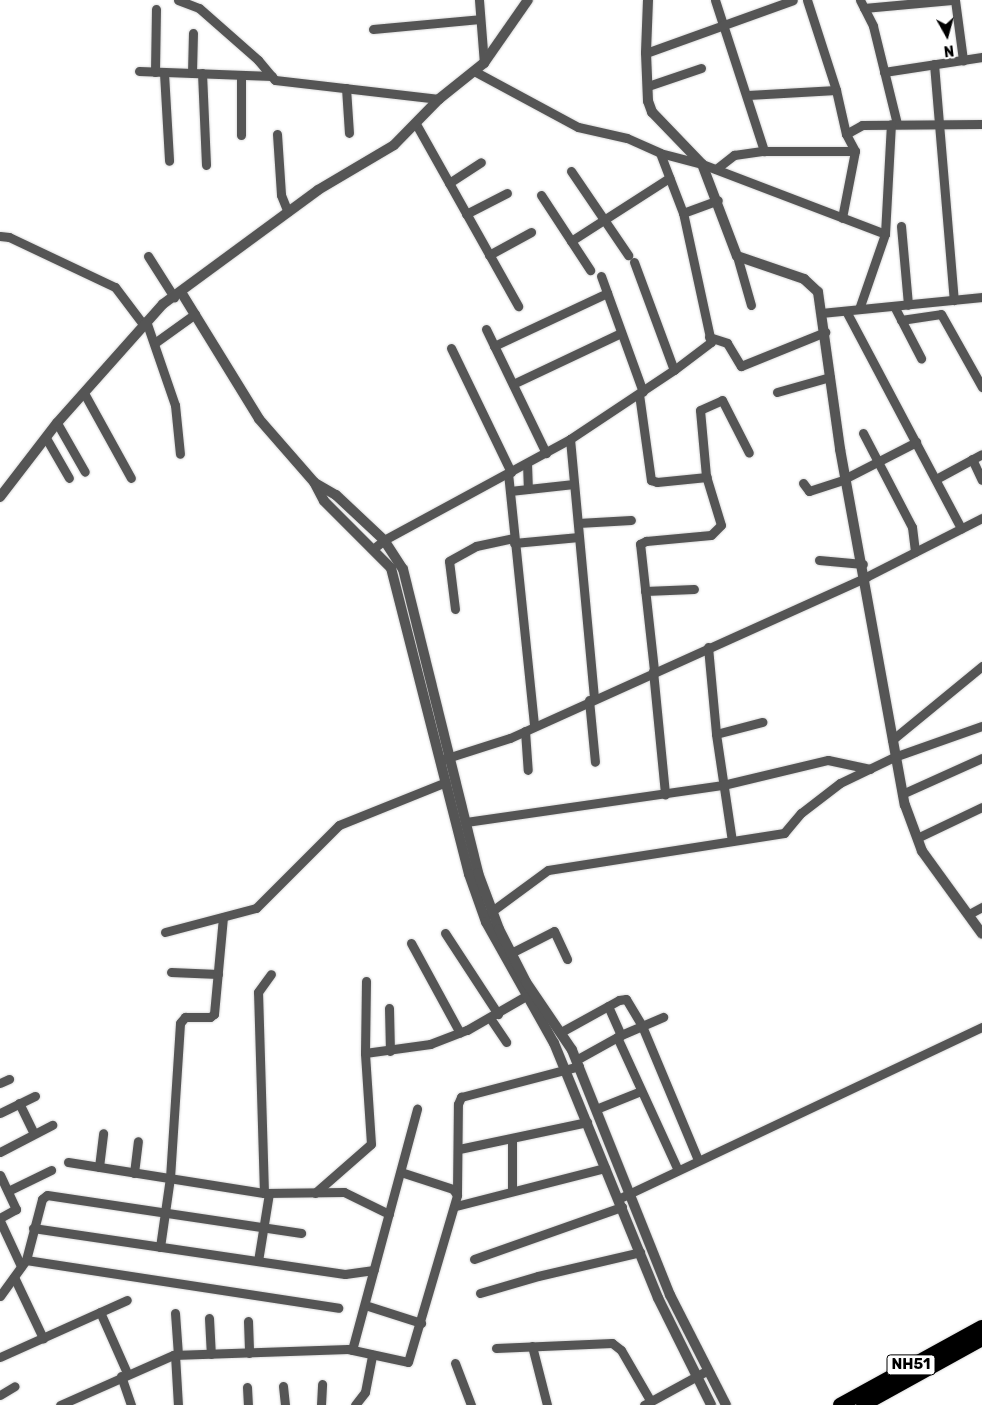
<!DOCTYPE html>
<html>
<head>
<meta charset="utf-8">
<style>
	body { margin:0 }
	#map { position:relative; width:982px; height:1405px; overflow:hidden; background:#fff; font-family:Rubik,sans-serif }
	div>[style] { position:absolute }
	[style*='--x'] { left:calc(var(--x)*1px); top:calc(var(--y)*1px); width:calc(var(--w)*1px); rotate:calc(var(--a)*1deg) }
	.roads { filter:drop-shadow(0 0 1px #dbdbdb) drop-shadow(0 0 1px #dbdbdb) }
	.minor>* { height:9px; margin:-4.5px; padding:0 4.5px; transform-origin:4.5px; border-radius:4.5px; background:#555 }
	.tertiary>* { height:10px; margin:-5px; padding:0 5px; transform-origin:5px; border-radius:5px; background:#555 }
	.trunk>* { height:14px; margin:-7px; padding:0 7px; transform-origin:7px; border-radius:7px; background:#000 }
	span { translate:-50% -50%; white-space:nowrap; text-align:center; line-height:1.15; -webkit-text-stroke:4px #fff; paint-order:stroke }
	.shield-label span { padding:1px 4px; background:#fff; border:1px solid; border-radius:4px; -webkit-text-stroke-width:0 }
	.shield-label { font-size:15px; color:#000; font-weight:700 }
	.north { position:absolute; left:922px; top:10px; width:50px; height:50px; -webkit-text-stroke:4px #fff; paint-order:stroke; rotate:173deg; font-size:14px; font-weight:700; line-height:20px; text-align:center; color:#000 }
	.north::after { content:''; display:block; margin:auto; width:18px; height:22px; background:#000; clip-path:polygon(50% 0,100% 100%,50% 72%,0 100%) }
</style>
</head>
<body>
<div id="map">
	<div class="roads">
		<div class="minor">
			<div style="--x:178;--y:0;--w:22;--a:21"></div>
			<div style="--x:199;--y:8;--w:79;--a:41.4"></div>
			<div style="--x:258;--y:60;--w:26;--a:50"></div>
			<div style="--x:275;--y:80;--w:165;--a:6.6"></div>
			<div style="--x:479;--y:0;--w:63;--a:85.5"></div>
			<div style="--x:715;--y:0;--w:159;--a:72"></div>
			<div style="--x:807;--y:0;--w:95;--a:72.1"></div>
			<div style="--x:836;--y:90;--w:45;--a:77.2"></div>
			<div style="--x:846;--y:134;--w:19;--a:62"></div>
			<div style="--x:855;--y:151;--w:68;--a:101"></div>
			<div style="--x:860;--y:0;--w:29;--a:63"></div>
			<div style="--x:873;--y:26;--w:101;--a:76.2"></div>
			<div style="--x:955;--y:0;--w:61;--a:82.4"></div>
			<div style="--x:864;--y:8;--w:88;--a:-5.2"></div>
			<div style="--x:373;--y:29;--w:107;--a:-5.3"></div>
			<div style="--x:646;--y:53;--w:156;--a:-19.8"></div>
			<div style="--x:934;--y:64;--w:237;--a:85.2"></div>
			<div style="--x:139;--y:71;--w:133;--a:2.2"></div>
			<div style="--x:474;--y:71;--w:118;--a:28.3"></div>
			<div style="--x:578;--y:127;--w:50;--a:12.7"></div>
			<div style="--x:627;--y:138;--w:36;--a:24"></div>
			<div style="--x:660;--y:153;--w:43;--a:14.7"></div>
			<div style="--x:702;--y:164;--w:196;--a:20.9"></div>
			<div style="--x:155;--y:72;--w:63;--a:-89.1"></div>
			<div style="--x:884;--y:72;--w:99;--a:-8.7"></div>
			<div style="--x:164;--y:73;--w:88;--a:86.7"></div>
			<div style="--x:192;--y:73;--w:40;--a:-88.6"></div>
			<div style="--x:202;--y:73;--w:92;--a:87.5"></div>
			<div style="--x:241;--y:75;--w:60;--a:90"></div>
			<div style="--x:648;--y:86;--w:56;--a:-18.8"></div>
			<div style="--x:346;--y:88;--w:45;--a:86.2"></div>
			<div style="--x:748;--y:95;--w:88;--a:-3.3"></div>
			<div style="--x:416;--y:124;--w:209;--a:60.7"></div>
			<div style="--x:277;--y:134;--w:61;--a:86.2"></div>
			<div style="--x:281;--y:195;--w:18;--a:68"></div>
			<div style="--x:846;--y:134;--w:18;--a:-29"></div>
			<div style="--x:862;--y:125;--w:120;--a:-0.5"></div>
			<div style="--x:716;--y:169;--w:23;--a:-38"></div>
			<div style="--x:734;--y:155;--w:30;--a:-8"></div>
			<div style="--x:764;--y:151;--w:91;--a:0"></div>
			<div style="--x:571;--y:171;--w:102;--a:55.8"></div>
			<div style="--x:449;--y:183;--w:38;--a:-33"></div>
			<div style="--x:541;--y:195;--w:90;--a:56.8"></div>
			<div style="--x:683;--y:213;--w:37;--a:-20"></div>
			<div style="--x:466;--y:214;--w:46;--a:-27.1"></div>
			<div style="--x:901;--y:226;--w:79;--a:84.9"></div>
			<div style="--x:0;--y:236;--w:9;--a:6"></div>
			<div style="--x:9;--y:237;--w:117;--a:25.3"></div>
			<div style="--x:115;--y:287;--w:46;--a:52.9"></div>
			<div style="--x:571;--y:241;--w:117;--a:-32.7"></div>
			<div style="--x:489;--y:255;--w:48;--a:-28.7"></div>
			<div style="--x:148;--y:256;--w:49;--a:57.6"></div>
			<div style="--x:737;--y:256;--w:51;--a:74.1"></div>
			<div style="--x:634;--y:262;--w:115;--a:69.7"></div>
			<div style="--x:601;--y:276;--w:123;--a:70.1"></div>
			<div style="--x:894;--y:306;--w:59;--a:62.6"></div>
			<div style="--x:859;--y:309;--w:79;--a:-70.9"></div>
			<div style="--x:885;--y:234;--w:110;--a:-86.9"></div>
			<div style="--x:846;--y:311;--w:246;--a:62.1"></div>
			<div style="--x:821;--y:313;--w:162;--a:-5.7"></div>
			<div style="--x:901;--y:320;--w:40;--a:-8.5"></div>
			<div style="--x:941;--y:314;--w:84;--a:60.7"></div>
			<div style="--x:146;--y:321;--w:89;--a:71"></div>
			<div style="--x:175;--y:405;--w:49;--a:84.2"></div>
			<div style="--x:486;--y:329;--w:138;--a:64.2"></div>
			<div style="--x:709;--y:337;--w:19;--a:18"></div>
			<div style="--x:727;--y:343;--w:27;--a:59"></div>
			<div style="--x:741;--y:366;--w:91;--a:-22"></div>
			<div style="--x:156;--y:342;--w:48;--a:-35.7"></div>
			<div style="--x:494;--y:346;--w:125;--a:-25.1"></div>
			<div style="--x:451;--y:348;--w:138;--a:64.2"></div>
			<div style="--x:513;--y:384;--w:119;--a:-25.3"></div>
			<div style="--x:777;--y:392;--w:55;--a:-15.8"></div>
			<div style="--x:84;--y:393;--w:97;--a:61.1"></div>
			<div style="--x:639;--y:394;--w:87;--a:82.1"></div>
			<div style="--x:651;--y:480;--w:6;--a:18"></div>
			<div style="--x:657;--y:482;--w:50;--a:-5.7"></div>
			<div style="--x:57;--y:423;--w:56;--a:60.3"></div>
			<div style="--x:863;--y:433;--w:106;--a:62.5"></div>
			<div style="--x:912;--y:527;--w:25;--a:83"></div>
			<div style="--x:46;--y:438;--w:46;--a:60.1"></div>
			<div style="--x:570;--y:439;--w:259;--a:84.7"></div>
			<div style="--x:972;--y:459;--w:23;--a:65"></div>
			<div style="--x:527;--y:463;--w:26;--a:88"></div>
			<div style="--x:508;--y:473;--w:254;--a:84.1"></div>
			<div style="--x:846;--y:478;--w:79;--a:-27.2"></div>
			<div style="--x:936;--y:479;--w:52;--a:-28.5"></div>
			<div style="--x:803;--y:483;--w:10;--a:53"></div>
			<div style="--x:809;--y:491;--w:39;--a:-18"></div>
			<div style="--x:510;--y:491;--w:64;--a:-6.2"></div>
			<div style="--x:578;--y:523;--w:53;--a:-3.2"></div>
			<div style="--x:514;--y:543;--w:65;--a:-5.3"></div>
			<div style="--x:373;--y:549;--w:14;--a:-39"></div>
			<div style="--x:384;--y:540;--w:212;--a:-28.5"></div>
			<div style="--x:570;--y:439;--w:125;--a:-33.6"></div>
			<div style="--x:674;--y:370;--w:46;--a:-37.1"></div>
			<div style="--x:711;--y:342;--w:132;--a:-102.2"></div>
			<div style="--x:683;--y:213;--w:64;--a:-111"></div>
			<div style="--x:819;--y:560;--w:44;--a:5.2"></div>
			<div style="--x:645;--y:591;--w:49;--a:-2.3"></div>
			<div style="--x:455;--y:609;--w:48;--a:-97.1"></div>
			<div style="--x:449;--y:561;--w:31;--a:-29"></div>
			<div style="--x:476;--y:546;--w:39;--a:-12"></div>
			<div style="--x:708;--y:647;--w:87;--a:84.7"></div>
			<div style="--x:716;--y:734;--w:108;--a:81.5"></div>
			<div style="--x:654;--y:670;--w:127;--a:-96.3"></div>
			<div style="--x:640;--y:544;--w:7;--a:-27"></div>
			<div style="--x:646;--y:541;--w:65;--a:-5.3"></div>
			<div style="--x:711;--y:535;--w:14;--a:-45"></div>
			<div style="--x:721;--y:525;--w:51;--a:-107"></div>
			<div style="--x:706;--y:476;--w:66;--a:-95.2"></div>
			<div style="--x:700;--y:410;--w:24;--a:-24"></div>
			<div style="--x:722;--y:400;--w:59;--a:63"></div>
			<div style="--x:653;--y:671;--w:124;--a:84.4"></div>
			<div style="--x:589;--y:700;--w:62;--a:84.5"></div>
			<div style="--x:525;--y:731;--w:39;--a:86"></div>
			<div style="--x:716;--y:734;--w:48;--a:-14.6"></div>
			<div style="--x:892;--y:740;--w:117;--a:-39.4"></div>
			<div style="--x:444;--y:759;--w:69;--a:-17.7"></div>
			<div style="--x:510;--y:738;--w:391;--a:-24.3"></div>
			<div style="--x:866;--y:577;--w:130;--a:-27"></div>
			<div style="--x:902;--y:794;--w:88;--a:-24.2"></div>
			<div style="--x:466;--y:822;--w:260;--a:-8.2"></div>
			<div style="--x:723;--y:785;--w:108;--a:-13.4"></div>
			<div style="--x:828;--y:760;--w:43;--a:12.1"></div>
			<div style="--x:917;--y:838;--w:72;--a:-25.5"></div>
			<div style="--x:488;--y:914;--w:74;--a:-36.3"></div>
			<div style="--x:548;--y:870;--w:239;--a:-8.9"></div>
			<div style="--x:784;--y:833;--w:26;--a:-50"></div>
			<div style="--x:801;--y:813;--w:49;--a:-37.6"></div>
			<div style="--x:840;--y:783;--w:60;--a:-25.7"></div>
			<div style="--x:894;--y:757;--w:93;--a:-19.4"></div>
			<div style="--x:969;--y:914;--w:15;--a:-28"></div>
			<div style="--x:165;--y:932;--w:94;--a:-14.8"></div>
			<div style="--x:256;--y:908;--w:117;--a:-45"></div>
			<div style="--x:339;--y:825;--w:115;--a:-21.9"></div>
			<div style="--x:445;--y:933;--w:97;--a:56.8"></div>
			<div style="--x:411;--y:943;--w:102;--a:61.4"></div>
			<div style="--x:511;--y:953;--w:48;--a:-27.1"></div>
			<div style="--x:554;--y:931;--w:31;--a:65"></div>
			<div style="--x:171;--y:972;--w:47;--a:2.4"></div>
			<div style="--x:608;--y:1006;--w:32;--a:66"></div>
			<div style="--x:389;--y:1008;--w:43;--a:88.7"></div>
			<div style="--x:490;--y:1018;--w:29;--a:56"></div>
			<div style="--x:561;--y:1032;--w:66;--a:-28.9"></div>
			<div style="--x:619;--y:1000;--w:7;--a:-8"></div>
			<div style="--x:626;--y:999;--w:31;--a:59"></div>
			<div style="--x:642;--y:1026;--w:145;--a:67.3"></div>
			<div style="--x:617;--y:1037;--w:146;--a:65.4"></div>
			<div style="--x:365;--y:1053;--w:66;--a:-7.9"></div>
			<div style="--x:430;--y:1044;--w:40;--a:-21"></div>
			<div style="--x:467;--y:1030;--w:68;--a:-30"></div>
			<div style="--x:576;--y:1060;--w:51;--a:-29.1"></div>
			<div style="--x:621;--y:1035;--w:46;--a:-23.2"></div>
			<div style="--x:0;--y:1083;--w:10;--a:-24"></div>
			<div style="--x:19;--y:1103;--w:34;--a:64"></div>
			<div style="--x:596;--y:1109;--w:48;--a:-21.8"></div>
			<div style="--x:0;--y:1113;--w:39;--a:-26"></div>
			<div style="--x:512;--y:1139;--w:52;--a:90"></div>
			<div style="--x:459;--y:1149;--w:131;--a:-11.9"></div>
			<div style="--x:0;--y:1152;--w:59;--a:-27.4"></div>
			<div style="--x:68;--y:1162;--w:198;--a:9"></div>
			<div style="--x:264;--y:1193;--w:80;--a:-0.7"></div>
			<div style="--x:344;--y:1192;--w:50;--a:26.1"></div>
			<div style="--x:99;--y:1167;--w:34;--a:-83"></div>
			<div style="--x:134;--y:1173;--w:32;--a:-83"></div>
			<div style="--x:0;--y:1175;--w:38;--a:65"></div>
			<div style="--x:16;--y:1209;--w:18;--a:151"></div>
			<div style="--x:8;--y:1191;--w:48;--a:-26"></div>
			<div style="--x:264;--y:1193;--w:201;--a:-91.7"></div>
			<div style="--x:258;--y:992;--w:22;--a:-54"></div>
			<div style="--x:315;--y:1193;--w:74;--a:-41.2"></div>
			<div style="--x:371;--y:1144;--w:91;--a:-93.8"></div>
			<div style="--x:365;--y:1053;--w:72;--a:-89.2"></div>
			<div style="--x:457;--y:1193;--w:89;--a:-89.4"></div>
			<div style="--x:458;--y:1104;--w:8;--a:-67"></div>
			<div style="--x:461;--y:1097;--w:122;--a:-14.7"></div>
			<div style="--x:618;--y:1199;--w:403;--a:-25.3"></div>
			<div style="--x:456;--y:1206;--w:154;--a:-14.3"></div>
			<div style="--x:0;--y:1221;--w:50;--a:65"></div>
			<div style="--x:33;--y:1228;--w:315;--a:8.4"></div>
			<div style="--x:345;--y:1274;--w:29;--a:-8"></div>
			<div style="--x:160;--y:1247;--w:70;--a:-81.8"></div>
			<div style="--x:170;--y:1178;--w:155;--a:-86.3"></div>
			<div style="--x:180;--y:1023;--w:8;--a:-50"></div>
			<div style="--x:185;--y:1017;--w:25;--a:0"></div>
			<div style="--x:210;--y:1017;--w:5;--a:-37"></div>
			<div style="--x:214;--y:1014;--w:97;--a:-84.7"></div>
			<div style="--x:474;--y:1259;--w:157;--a:-19.4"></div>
			<div style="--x:26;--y:1260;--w:63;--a:-75.3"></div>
			<div style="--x:42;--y:1199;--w:6;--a:-39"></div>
			<div style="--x:47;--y:1195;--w:257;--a:8.5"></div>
			<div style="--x:258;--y:1261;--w:69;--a:-80.8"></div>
			<div style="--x:14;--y:1277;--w:68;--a:64.6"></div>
			<div style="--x:480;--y:1293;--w:60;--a:-16.3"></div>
			<div style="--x:538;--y:1276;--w:105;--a:-13.2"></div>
			<div style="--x:0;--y:1296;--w:44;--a:-54.2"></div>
			<div style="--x:26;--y:1260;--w:316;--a:8.7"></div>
			<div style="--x:365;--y:1305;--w:59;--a:17.8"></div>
			<div style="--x:100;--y:1312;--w:67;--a:66.1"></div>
			<div style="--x:175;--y:1313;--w:42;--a:85.9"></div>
			<div style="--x:209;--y:1318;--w:36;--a:87"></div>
			<div style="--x:248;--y:1321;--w:32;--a:88"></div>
			<div style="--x:532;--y:1346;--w:61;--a:75.7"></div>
			<div style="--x:496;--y:1348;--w:116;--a:-2.5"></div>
			<div style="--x:612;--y:1343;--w:11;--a:38"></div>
			<div style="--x:621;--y:1350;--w:58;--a:59.9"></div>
			<div style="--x:352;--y:1350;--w:250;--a:-74.9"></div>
			<div style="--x:175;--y:1355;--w:50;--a:86.6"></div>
			<div style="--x:0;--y:1357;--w:139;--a:-24.2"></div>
			<div style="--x:455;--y:1363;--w:45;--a:69.1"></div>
			<div style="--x:121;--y:1376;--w:31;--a:71"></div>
			<div style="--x:283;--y:1386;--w:19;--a:84"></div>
			<div style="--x:247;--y:1387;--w:18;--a:87"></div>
			<div style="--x:0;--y:1395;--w:17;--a:-31"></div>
			<div style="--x:60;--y:1405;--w:124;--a:-23.9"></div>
			<div style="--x:173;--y:1355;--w:175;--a:-2"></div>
			<div style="--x:348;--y:1349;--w:61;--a:12.2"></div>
			<div style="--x:408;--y:1362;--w:174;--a:-73.6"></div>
			<div style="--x:457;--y:1195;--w:7;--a:-124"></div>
			<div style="--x:453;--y:1189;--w:55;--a:-161.9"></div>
			<div style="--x:321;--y:1405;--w:21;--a:-87"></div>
			<div style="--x:355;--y:1405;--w:16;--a:-52"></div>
			<div style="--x:365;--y:1392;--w:38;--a:-79"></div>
			<div style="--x:644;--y:1405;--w:73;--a:-28.7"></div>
		</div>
		<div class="tertiary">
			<div style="--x:648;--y:0;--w:53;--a:92.2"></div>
			<div style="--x:646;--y:53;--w:48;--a:87.6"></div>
			<div style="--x:648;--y:101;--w:12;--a:70"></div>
			<div style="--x:652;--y:112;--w:72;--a:46.1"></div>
			<div style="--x:702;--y:164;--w:98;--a:69.2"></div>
			<div style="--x:737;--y:256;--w:71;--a:18.9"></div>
			<div style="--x:804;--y:279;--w:19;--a:43"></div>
			<div style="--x:818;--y:292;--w:159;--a:82"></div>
			<div style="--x:840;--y:449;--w:362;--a:79.7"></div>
			<div style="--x:905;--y:805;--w:49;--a:69.7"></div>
			<div style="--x:922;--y:851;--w:102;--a:54.1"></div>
			<div style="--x:181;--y:292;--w:149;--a:58.4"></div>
			<div style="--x:259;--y:419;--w:84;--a:48.9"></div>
			<div style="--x:314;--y:482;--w:21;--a:62"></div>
			<div style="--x:324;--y:501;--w:95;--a:45"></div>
			<div style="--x:391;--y:568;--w:316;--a:75.7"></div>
			<div style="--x:469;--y:874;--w:51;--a:70.5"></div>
			<div style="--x:486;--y:922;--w:139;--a:60.7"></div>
			<div style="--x:554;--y:1043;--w:275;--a:67.8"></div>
			<div style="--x:658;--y:1298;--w:119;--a:63.6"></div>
			<div style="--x:315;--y:483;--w:24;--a:30"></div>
			<div style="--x:336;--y:495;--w:66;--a:43.2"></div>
			<div style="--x:384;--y:540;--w:35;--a:57"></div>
			<div style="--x:403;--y:569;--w:313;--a:76.1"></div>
			<div style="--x:478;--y:873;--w:60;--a:69.4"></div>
			<div style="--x:499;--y:929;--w:59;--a:63"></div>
			<div style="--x:526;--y:982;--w:82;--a:55.9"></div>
			<div style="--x:572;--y:1050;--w:264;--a:68.2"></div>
			<div style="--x:670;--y:1295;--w:123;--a:63"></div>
			<div style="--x:0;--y:497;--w:93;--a:-52.4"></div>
			<div style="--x:57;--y:423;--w:159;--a:-48.3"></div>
			<div style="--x:163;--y:304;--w:192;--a:-36.3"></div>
			<div style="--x:318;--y:190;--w:88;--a:-30.6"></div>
			<div style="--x:394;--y:145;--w:64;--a:-45.6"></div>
			<div style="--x:439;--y:99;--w:58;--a:-38.7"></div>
			<div style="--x:484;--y:63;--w:77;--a:-55.1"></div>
		</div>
		<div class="trunk">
			<div style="--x:840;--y:1405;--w:162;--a:-28.8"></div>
			<div style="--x:863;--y:1405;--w:136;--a:-29"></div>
		</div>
	</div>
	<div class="shield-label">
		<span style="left:911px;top:1365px">NH51</span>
	</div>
	<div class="north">N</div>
</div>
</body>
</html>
